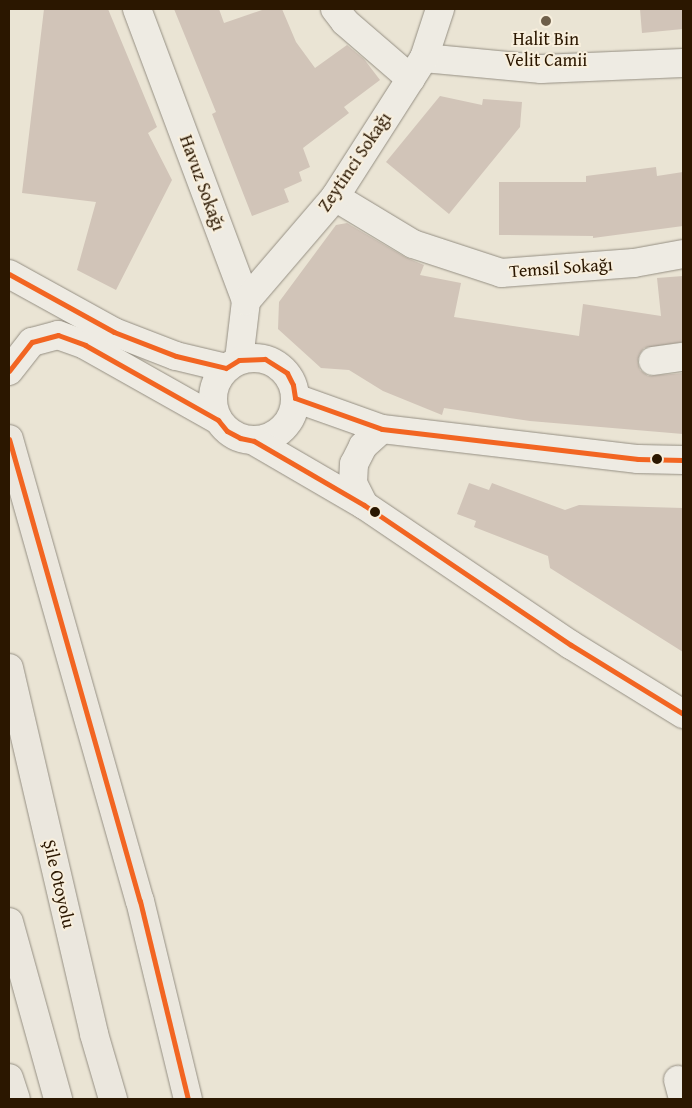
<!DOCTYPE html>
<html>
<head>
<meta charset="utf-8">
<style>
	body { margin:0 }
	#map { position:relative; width:692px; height:1108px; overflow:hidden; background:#eae4d4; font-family:"Gentium Book Plus",serif }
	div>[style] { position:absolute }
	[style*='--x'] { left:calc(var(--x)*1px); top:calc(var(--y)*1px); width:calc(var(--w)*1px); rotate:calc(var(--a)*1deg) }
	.building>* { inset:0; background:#d1c4b8 }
	.roads { filter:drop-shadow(0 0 1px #958f83) drop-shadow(0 0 1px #958f83) }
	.minor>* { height:28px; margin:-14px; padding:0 14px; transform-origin:14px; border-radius:14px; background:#eeebe3 }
	.minor>.ring { margin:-14px; padding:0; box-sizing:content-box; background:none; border:28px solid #eeebe3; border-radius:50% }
	.highway>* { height:28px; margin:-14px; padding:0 14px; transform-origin:14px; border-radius:14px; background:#ebe7de }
	.bus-1>* { height:5px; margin:-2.5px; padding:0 2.5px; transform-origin:2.5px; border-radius:2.5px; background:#f26522 }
	.dots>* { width:14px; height:14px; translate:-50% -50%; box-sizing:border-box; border:2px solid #f8efdd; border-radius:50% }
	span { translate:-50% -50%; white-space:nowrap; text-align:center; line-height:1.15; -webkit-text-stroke:4px #f8efdd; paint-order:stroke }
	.poi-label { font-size:18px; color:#2b1700 }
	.street-label { font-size:18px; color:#2b1700 }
	.frame { position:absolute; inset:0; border:10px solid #2b1700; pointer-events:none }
</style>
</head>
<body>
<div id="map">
	<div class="building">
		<div style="clip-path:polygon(44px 9px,108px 9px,157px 127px,148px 133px,172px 180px,116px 290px,77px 270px,96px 202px,22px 193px)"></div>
		<div style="clip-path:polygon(174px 9px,219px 9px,224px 23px,265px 9px,282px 9px,296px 42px,315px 68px,347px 45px,364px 59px,380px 80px,344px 107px,349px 113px,303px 148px,310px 167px,299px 172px,302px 181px,284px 189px,289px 202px,252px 216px,212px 114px,216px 112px)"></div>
		<div style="clip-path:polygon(640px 9px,683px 9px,683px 29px,642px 33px)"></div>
		<div style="clip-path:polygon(440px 96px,482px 105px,483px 99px,522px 102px,520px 127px,449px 214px,386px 162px)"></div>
		<div style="clip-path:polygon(656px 167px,657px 176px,683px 172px,683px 226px,593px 238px,593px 236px,499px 235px,499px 182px,586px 182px,586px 176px)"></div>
		<div style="clip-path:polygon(347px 223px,405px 257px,424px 265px,420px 275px,461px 283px,454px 317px,579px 336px,583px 304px,661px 316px,657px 278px,683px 276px,683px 342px,644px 348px,639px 355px,638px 363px,640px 370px,648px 376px,683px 373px,683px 434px,530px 421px,444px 408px,442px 415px,383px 391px,349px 370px,321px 368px,278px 329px,279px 302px,336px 225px)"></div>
		<div style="clip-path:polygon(469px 483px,489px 490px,492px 483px,565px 510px,579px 505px,683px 508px,683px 652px,550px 568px,548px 556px,474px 527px,476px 521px,457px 514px)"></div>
	</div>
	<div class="roads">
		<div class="minor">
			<div style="--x:137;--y:9;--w:312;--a:69.5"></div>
			<div style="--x:246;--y:301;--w:59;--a:96.8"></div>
			<div style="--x:335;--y:9;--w:16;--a:52"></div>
			<div style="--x:345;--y:22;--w:87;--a:40.8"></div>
			<div style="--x:424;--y:58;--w:118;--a:5.4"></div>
			<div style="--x:541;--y:69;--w:142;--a:-2.4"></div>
			<div style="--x:335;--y:197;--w:91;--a:31.1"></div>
			<div style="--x:413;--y:244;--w:93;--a:18.2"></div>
			<div style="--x:501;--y:273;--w:133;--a:-4.3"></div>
			<div style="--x:634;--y:263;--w:50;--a:-10.4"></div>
			<div style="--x:9;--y:274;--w:120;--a:28.9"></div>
			<div style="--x:114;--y:332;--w:66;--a:21.2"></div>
			<div style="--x:176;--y:356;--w:51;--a:13.5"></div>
			<div style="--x:246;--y:301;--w:137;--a:-49.4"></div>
			<div style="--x:335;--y:197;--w:165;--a:-57.4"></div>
			<div style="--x:424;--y:58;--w:52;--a:-71.9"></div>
			<div class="ring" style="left:213px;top:358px;width:54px;height:54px"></div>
			<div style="--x:653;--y:361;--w:30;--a:-8"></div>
			<div style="--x:9;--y:371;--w:37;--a:-52"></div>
			<div style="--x:32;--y:342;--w:27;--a:-15"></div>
			<div style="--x:58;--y:335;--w:29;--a:20"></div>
			<div style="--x:85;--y:345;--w:153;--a:29.4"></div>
			<div style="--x:295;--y:398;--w:92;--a:19.6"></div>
			<div style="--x:382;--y:429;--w:258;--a:6.7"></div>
			<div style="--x:638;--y:459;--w:45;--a:1.3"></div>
			<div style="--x:254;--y:441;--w:127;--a:30.2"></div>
			<div style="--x:364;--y:505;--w:250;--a:34.1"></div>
			<div style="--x:571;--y:645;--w:132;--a:31.6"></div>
			<div style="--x:364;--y:505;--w:25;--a:-117"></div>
			<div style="--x:353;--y:483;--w:19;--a:-87"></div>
			<div style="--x:354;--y:464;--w:20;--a:-63"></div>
			<div style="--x:363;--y:446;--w:25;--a:-42"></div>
			<div style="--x:678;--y:1080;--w:20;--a:75"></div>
		</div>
		<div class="highway">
			<div style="--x:9;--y:439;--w:480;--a:74.2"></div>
			<div style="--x:140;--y:901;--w:204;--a:76.4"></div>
			<div style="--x:9;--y:668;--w:376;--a:76.9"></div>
			<div style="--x:94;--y:1034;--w:68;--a:73.7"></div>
			<div style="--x:9;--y:922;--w:184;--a:74.5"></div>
			<div style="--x:9;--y:1078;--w:22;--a:72"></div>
		</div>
	</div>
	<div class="bus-1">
		<div style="--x:9;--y:274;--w:120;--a:28.9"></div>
		<div style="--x:114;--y:332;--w:66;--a:21.2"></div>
		<div style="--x:176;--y:356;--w:51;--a:13.5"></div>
		<div style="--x:226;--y:368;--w:15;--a:-32"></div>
		<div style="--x:239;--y:360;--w:26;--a:-2"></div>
		<div style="--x:265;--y:359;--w:26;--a:32"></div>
		<div style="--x:287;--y:373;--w:13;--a:63"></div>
		<div style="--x:293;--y:385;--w:13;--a:81"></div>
		<div style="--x:295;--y:398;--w:92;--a:19.6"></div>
		<div style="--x:382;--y:429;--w:258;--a:6.7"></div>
		<div style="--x:638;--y:459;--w:45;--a:1.3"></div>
		<div style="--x:9;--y:371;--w:37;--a:-52"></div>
		<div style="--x:32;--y:342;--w:27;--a:-15"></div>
		<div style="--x:58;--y:335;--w:29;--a:20"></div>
		<div style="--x:85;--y:345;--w:153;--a:29.4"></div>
		<div style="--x:218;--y:420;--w:14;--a:51"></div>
		<div style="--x:227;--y:431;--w:15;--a:28"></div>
		<div style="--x:240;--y:438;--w:14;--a:12"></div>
		<div style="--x:254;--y:441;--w:127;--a:30.2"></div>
		<div style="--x:364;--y:505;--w:250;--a:34.1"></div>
		<div style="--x:571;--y:645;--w:132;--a:31.6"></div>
		<div style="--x:9;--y:439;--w:480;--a:74.2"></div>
		<div style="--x:140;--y:901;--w:204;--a:76.4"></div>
	</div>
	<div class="dots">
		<div style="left:546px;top:21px;background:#6e5f4a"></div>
		<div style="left:657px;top:459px;background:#2b1700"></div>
		<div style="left:375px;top:512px;background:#2b1700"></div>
	</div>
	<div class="poi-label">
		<span style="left:546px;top:50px">Halit Bin<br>Velit Camii</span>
	</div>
	<div class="street-label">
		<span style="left:355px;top:162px;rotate:-56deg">Zeytinci Sokağı</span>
		<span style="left:202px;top:183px;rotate:70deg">Havuz Sokağı</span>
		<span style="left:561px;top:268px;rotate:-4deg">Temsil Sokağı</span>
		<span style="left:59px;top:884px;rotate:77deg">Şile Otoyolu</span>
	</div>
	<div class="frame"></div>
</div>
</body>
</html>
